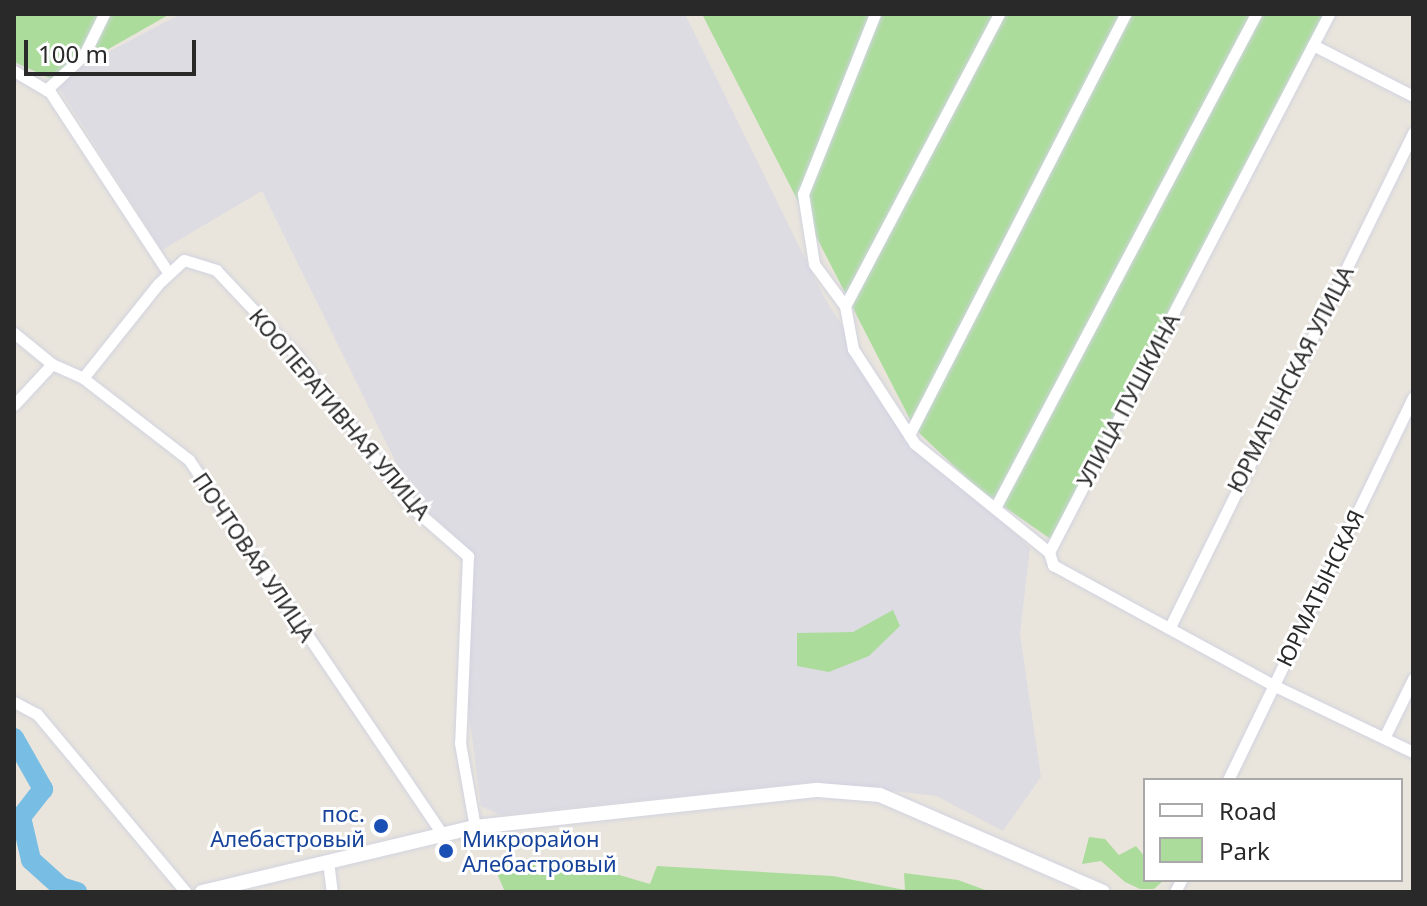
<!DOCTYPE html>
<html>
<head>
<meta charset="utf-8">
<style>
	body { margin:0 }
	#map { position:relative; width:1427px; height:906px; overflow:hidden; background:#eae5dc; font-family:"Noto Sans",sans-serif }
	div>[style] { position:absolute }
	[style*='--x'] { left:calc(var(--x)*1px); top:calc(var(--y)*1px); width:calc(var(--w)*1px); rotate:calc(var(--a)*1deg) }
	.industrial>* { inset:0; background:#dedce3 }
	.green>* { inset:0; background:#acdc9c }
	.river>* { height:20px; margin:-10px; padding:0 10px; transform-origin:10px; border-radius:10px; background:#77bde4 }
	.roads { filter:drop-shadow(0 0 2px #d1d3e0) drop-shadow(0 0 2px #d1d3e0) }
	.minor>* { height:11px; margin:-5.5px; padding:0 5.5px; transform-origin:5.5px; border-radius:5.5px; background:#fff }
	.tertiary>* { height:14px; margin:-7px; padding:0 7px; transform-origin:7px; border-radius:7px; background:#fff }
	.dots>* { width:22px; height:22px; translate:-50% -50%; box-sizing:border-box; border:4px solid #fff; border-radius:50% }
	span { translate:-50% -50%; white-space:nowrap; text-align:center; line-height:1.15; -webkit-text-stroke:6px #fff; paint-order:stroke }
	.street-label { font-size:22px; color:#292929 }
	.transit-label { font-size:22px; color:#164399 }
	.right { translate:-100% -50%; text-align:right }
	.left { translate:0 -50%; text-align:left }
	.frame { position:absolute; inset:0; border:16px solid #292929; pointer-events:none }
	.legend { position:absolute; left:1143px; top:778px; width:260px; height:104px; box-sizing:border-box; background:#fff; border:2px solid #a9a9a9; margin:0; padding:10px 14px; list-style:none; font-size:24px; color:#292929 }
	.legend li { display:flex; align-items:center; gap:16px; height:40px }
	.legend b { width:40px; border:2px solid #a9a9a9 }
	.scale { position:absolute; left:24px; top:40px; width:172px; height:36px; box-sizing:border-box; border:4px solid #292929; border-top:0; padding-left:10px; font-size:24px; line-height:28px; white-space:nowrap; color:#292929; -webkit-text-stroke:6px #fff; paint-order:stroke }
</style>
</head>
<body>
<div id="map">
	<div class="industrial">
		<div style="clip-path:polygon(181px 14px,685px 14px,824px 297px,912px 435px,1030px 548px,1020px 634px,1041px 777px,1003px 831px,936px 796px,815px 782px,500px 815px,481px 806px,464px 676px,466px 608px,473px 553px,413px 497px,262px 191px,162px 250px,54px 80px)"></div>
	</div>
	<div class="green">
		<div style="clip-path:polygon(14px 14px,170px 14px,54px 80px,14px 62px)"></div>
		<div style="clip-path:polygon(702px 14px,1328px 14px,1055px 542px,977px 488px,915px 429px)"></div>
		<div style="clip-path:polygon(893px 610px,900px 626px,869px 656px,829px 672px,797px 666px,797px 633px,853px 632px)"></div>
		<div style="clip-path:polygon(1089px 837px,1105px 839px,1119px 855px,1136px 846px,1145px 857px,1145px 880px,1164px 880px,1154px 889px,1140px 889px,1125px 882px,1101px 861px,1082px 864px)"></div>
		<div style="clip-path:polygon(575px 862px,650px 884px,657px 866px,833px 876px,905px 890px,904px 873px,958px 880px,991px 892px,505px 892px,493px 864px)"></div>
	</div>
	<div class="river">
		<div style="--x:14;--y:738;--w:59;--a:60.4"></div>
		<div style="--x:43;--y:789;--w:36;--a:128"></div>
		<div style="--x:21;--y:817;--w:44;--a:76.9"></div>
		<div style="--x:31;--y:860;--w:40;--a:42"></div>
		<div style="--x:61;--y:887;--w:17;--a:17"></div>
	</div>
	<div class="roads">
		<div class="minor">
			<div style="--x:999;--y:14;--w:330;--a:117.8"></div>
			<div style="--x:845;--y:306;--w:44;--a:79.5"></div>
			<div style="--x:853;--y:349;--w:113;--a:56.9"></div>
			<div style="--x:915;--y:444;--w:172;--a:38.9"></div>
			<div style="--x:1329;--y:14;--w:607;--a:117.49"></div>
			<div style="--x:1049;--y:552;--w:14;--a:73"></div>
			<div style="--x:1053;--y:565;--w:251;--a:28.6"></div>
			<div style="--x:1273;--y:685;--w:155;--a:25.6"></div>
			<div style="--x:1313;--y:45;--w:112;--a:27"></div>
			<div style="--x:14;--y:71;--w:42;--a:30.3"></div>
			<div style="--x:50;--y:92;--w:217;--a:56.8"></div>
			<div style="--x:46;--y:90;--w:52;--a:-42.6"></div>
			<div style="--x:84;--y:55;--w:46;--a:-64"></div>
			<div style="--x:845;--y:306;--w:52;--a:-126.4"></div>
			<div style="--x:814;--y:264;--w:71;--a:-98.9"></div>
			<div style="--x:803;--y:194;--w:194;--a:-68.2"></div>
			<div style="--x:14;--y:333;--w:49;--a:39.2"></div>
			<div style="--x:52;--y:364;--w:34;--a:24"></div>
			<div style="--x:83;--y:378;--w:134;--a:37.7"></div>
			<div style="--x:189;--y:460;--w:452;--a:55.9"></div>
			<div style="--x:83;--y:378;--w:120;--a:-51.4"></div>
			<div style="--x:158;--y:284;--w:35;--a:-43"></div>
			<div style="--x:184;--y:260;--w:34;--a:17"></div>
			<div style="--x:216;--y:270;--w:118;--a:46.7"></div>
			<div style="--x:297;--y:356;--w:193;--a:52.6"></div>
			<div style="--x:414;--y:509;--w:72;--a:41"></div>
			<div style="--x:468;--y:556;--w:187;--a:92.4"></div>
			<div style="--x:460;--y:743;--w:85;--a:79.9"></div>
			<div style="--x:14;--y:405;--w:56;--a:-47.2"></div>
			<div style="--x:909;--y:435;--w:473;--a:-62.8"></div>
			<div style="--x:995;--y:508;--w:559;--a:-62.15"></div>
			<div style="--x:1170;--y:627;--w:551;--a:-63.81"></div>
			<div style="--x:14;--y:702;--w:26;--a:28"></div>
			<div style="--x:37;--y:714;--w:232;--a:50.1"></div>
			<div style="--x:1384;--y:738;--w:66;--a:-63.8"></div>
			<div style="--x:1228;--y:780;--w:425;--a:-64.2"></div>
			<div style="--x:328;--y:861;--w:31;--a:83"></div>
			<div style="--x:1175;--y:892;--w:13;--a:-63"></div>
		</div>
		<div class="tertiary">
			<div style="--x:202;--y:892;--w:281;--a:-13.4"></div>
			<div style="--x:475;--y:827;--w:345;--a:-6.2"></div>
			<div style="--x:818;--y:790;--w:62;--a:4.6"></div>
			<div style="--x:880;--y:795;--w:243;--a:23.5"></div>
		</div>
	</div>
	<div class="dots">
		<div style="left:381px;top:826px;background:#1a4fb4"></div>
		<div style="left:446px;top:851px;background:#1a4fb4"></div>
	</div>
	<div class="street-label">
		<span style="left:1290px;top:379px;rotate:-63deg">ЮРМАТЫНСКАЯ УЛИЦА</span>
		<span style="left:1128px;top:400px;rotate:-62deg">УЛИЦА ПУШКИНА</span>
		<span style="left:340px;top:414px;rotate:50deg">КООПЕРАТИВНАЯ УЛИЦА</span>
		<span style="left:254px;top:557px;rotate:56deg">ПОЧТОВАЯ УЛИЦА</span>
		<span style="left:1320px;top:588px;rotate:-64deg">ЮРМАТЫНСКАЯ</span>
	</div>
	<div class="transit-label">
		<span class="right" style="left:365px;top:826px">пос.<br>Алебастровый</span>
		<span class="left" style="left:462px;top:851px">Микрорайон<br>Алебастровый</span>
	</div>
	<div class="frame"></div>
	<ul class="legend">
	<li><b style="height:10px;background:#fff"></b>Road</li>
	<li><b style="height:22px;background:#acdc9c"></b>Park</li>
	</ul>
	<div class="scale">100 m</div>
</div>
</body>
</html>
